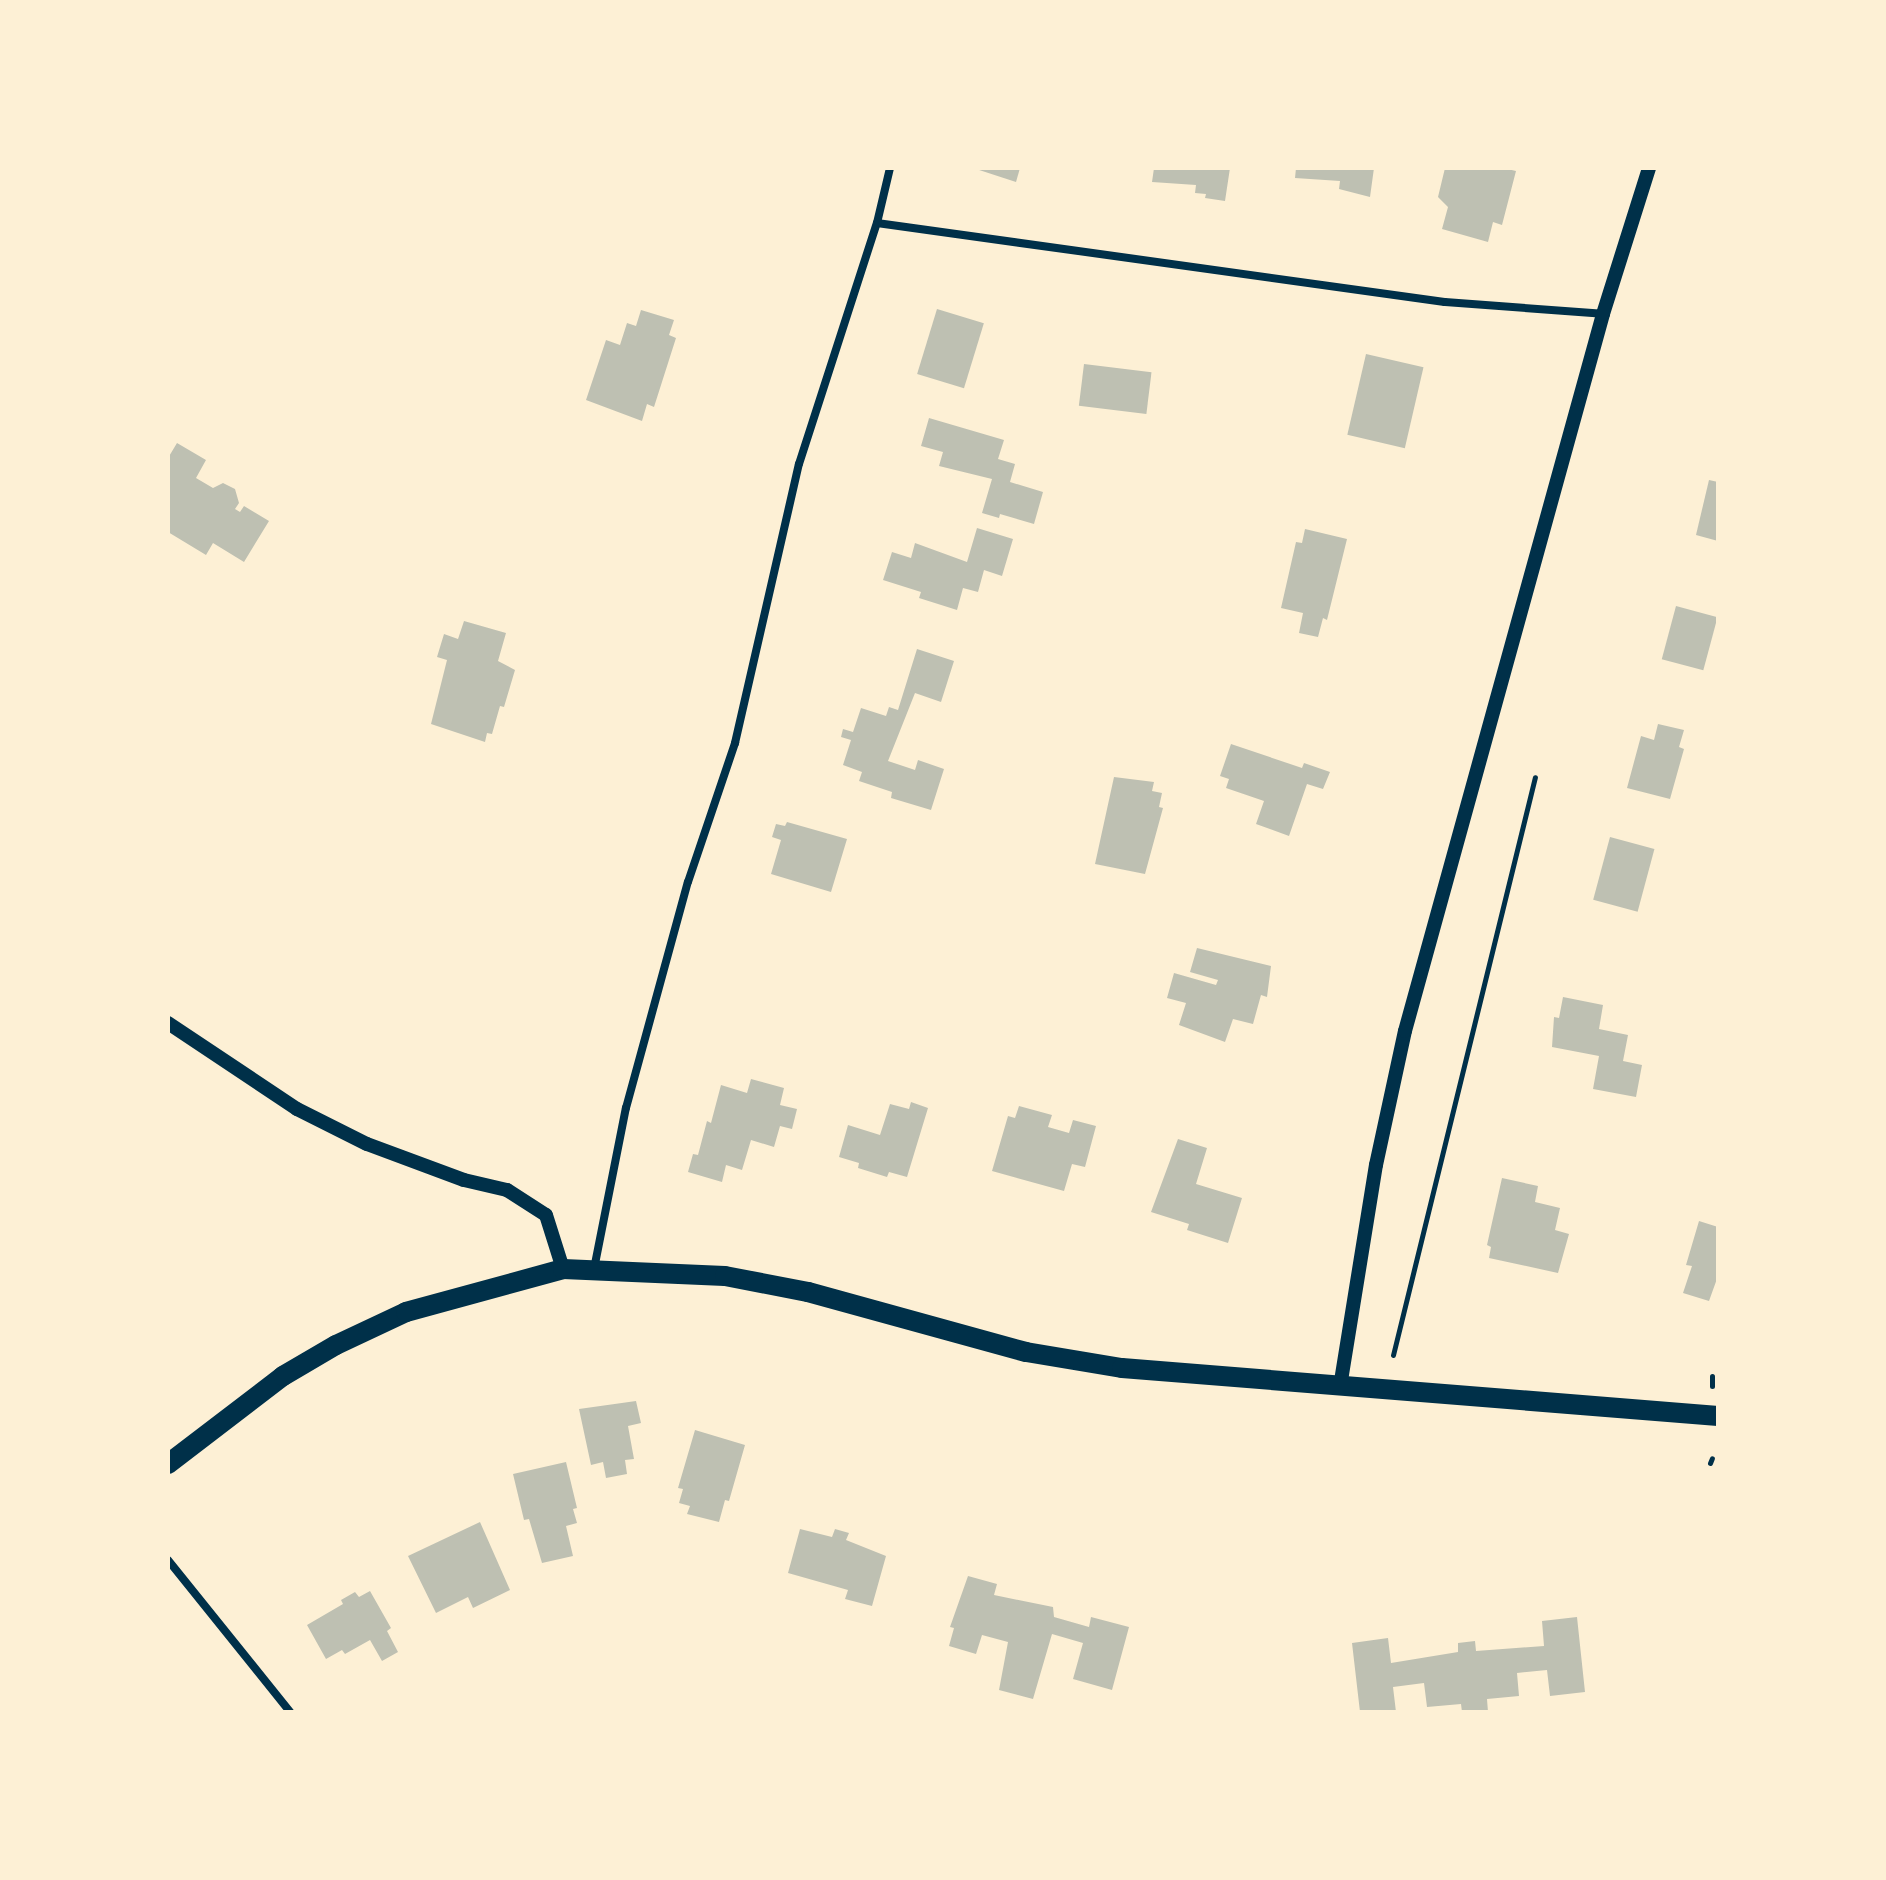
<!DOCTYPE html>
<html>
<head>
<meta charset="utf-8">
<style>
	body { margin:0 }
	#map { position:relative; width:1886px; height:1880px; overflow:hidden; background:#fdf0d5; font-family:Ubuntu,sans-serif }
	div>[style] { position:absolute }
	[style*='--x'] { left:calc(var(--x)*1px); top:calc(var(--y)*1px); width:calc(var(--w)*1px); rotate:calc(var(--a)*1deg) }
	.building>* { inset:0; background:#bec0b2; transform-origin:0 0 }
	.path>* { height:5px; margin:-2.5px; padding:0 2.5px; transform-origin:2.5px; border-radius:2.5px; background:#003049 }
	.minor>* { height:8px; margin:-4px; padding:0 4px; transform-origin:4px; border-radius:4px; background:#003049 }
	.tertiary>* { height:14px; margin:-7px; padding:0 7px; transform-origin:7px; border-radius:7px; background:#003049 }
	.primary>* { height:20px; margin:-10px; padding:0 10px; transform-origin:10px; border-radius:10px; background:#003049 }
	span { translate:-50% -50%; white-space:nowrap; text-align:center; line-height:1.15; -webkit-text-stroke:6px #fdf0d5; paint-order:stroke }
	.frame { position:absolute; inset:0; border:170px solid #fdf0d5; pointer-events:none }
</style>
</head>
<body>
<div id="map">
	<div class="building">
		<div style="clip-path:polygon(973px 168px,1020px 168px,1016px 182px)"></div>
		<div style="clip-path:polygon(1154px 168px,1230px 168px,1225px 201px,1205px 198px,1206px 194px,1195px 193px,1196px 185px,1152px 182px)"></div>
		<div style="clip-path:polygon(1296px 168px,1374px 168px,1370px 197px,1339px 189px,1340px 181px,1295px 178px)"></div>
		<div style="clip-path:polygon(1445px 168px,1503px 168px,1516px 171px,1502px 225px,1493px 222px,1488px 242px,1442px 229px,1448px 207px,1438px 197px)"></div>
		<div style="left:937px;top:309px;width:49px;height:68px;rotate:17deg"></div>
		<div style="clip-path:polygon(641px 310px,674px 320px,669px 335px,676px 338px,654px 407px,647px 404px,642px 421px,586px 400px,606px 340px,620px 345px,627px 323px,636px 326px)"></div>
		<div style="left:1366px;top:354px;width:59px;height:83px;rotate:13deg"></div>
		<div style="left:1084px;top:364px;width:68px;height:42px;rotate:7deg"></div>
		<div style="clip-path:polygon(929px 418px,1004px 440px,998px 459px,1015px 464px,1010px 482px,1043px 492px,1034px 524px,1000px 514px,999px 518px,982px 513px,992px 479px,939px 466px,943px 452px,921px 446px)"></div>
		<div style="clip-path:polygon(177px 443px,206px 460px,196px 478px,213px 488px,223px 483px,235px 489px,239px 503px,235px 509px,240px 512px,244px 506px,269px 521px,244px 562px,213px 543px,206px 555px,168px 532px,168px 458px)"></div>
		<div style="clip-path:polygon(1709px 480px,1718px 482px,1718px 541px,1696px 535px)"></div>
		<div style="clip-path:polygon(977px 528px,1013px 539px,1002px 576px,984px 570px,978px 592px,963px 588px,957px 610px,919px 598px,921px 592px,883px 580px,892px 552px,911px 558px,915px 543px,967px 562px)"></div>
		<div style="clip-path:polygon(1305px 529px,1347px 539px,1327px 620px,1323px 618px,1318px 637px,1299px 633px,1303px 613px,1281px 608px,1296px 542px,1302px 543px)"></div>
		<div style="left:1676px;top:606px;width:43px;height:55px;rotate:15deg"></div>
		<div style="clip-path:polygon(464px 621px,506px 633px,498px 661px,515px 670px,504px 707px,500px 706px,492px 734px,487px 733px,485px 742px,431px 724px,447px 660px,437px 657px,444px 634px,458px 639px)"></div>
		<div style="clip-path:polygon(917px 649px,954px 661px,941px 702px,915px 693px,888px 761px,915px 770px,918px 760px,944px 769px,931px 810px,891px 798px,892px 792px,859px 781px,862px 772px,843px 765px,851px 740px,841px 737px,843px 729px,853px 732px,861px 708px,886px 716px,889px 707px,898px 710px)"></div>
		<div style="clip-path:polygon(1658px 724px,1684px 730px,1679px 747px,1684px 749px,1670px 799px,1627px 788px,1641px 736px,1654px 740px)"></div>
		<div style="clip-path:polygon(1231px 744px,1302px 768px,1304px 763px,1330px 772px,1323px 789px,1307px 784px,1289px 836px,1256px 824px,1264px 801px,1226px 788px,1229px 779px,1220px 776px)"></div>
		<div style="clip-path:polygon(1114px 777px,1154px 782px,1152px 791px,1162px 793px,1159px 807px,1163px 808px,1145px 874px,1095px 864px)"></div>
		<div style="clip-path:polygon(787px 822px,847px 839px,831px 892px,771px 874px,781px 840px,772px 837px,776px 824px,785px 826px)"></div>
		<div style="left:1610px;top:837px;width:46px;height:65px;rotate:15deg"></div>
		<div style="clip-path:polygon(1197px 948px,1271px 966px,1267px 997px,1261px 995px,1253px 1024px,1233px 1019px,1225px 1042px,1179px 1025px,1186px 1003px,1167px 998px,1174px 973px,1216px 985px,1218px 980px,1190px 972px)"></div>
		<div style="clip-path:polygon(1563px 997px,1603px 1005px,1599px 1029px,1628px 1035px,1623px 1061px,1642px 1065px,1636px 1097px,1593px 1089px,1599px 1056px,1552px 1047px,1554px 1017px,1559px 1018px)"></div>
		<div style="clip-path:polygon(751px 1079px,784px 1088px,780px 1105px,797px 1109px,792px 1129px,780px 1126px,774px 1147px,751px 1140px,742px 1170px,726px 1165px,722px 1182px,688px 1172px,693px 1154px,698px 1155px,707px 1121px,711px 1123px,721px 1085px,747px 1093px)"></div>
		<div style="clip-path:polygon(911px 1102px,928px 1108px,907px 1177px,889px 1172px,887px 1177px,858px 1168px,859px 1163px,839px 1157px,848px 1125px,880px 1135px,890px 1104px,909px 1109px)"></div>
		<div style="clip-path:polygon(1019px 1106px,1052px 1115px,1048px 1127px,1069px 1133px,1073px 1120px,1096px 1126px,1085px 1167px,1072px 1164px,1064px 1191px,992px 1171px,1008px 1116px,1015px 1118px)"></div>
		<div style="clip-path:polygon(1178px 1139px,1207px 1148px,1196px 1184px,1242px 1198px,1228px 1243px,1187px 1230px,1189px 1224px,1151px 1212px)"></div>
		<div style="clip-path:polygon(1502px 1178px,1538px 1186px,1535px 1202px,1560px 1208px,1555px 1230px,1569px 1234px,1558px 1273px,1489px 1258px,1491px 1247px,1487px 1245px)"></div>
		<div style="clip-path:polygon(1699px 1221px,1718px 1227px,1718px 1276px,1709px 1301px,1683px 1293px,1692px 1266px,1686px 1265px)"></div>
		<div style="clip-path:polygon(636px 1401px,641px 1423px,628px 1426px,634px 1459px,625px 1460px,627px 1474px,606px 1478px,603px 1462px,591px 1465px,579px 1409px)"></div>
		<div style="clip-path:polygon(695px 1430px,745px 1445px,729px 1501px,725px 1500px,719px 1522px,687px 1514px,690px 1506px,679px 1503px,683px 1489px,678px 1488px)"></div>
		<div style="clip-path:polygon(566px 1462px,577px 1508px,573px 1509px,577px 1523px,566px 1526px,573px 1556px,542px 1563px,529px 1519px,524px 1520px,513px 1474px)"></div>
		<div style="clip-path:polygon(480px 1522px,510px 1590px,473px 1608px,468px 1597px,436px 1613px,408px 1556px)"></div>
		<div style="clip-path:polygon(800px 1529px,832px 1537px,835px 1529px,849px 1533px,846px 1540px,886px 1556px,872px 1606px,845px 1599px,848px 1590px,788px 1573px)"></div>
		<div style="clip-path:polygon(968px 1576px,997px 1584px,994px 1595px,1053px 1607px,1054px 1617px,1089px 1627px,1091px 1617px,1129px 1627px,1112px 1690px,1073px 1679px,1083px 1643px,1052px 1634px,1033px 1699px,999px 1690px,1008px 1642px,982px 1635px,976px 1654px,949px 1646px,954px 1628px,950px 1627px)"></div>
		<div style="clip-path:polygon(370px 1591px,391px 1628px,387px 1631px,398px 1652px,382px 1661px,370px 1640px,345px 1654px,342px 1650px,326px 1659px,307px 1625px,343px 1604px,341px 1600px,355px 1592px,359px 1597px)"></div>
		<div style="clip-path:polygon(1577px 1617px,1585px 1692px,1550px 1696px,1547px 1670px,1517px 1673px,1519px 1696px,1487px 1699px,1488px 1712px,1462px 1712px,1461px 1704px,1427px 1707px,1424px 1683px,1393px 1687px,1396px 1712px,1360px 1712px,1352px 1643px,1388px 1638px,1391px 1663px,1458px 1652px,1458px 1643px,1475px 1641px,1476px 1651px,1544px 1646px,1542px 1621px)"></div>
	</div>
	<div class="path">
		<div style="--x:1393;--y:1355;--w:595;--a:-76.2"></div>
		<div style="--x:1712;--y:1386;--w:10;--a:-90"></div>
		<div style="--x:1710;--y:1463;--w:5;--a:-68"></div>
	</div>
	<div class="minor">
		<div style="--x:877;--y:223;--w:573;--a:7.92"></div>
		<div style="--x:1445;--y:302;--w:158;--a:4.3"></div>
		<div style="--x:594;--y:1269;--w:164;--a:-78.8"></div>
		<div style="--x:626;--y:1108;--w:234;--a:-74.7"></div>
		<div style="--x:688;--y:882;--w:147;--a:-71.3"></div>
		<div style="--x:735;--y:743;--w:286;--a:-77.1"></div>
		<div style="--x:799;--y:464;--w:253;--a:-72.1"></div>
		<div style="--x:877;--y:223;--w:57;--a:-76.7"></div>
		<div style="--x:168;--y:1560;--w:195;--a:51.2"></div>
	</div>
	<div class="tertiary">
		<div style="--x:168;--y:1023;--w:155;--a:33.7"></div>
		<div style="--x:297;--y:1109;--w:78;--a:26.6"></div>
		<div style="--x:367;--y:1144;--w:103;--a:20.4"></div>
		<div style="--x:464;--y:1180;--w:44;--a:13.1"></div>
		<div style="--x:507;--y:1190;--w:46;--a:32.7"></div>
		<div style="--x:546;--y:1215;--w:57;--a:72.5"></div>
		<div style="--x:1340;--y:1387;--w:225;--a:-80.8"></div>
		<div style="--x:1376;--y:1165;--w:137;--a:-77.8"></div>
		<div style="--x:1405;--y:1031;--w:744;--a:-74.56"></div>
		<div style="--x:1603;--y:314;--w:153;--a:-72.5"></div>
	</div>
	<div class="primary">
		<div style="--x:168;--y:1464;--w:145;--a:-37.4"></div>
		<div style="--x:283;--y:1376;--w:61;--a:-30.3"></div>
		<div style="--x:336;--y:1345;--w:77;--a:-25.2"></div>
		<div style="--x:406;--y:1312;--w:163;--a:-15.3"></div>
		<div style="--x:563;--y:1269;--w:162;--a:2.5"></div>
		<div style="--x:725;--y:1276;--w:85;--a:10.9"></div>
		<div style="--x:808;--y:1292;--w:226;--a:15.4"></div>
		<div style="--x:1026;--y:1352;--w:97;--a:9.5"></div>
		<div style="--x:1122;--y:1368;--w:598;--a:4.6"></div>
	</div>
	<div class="frame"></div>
</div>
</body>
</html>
